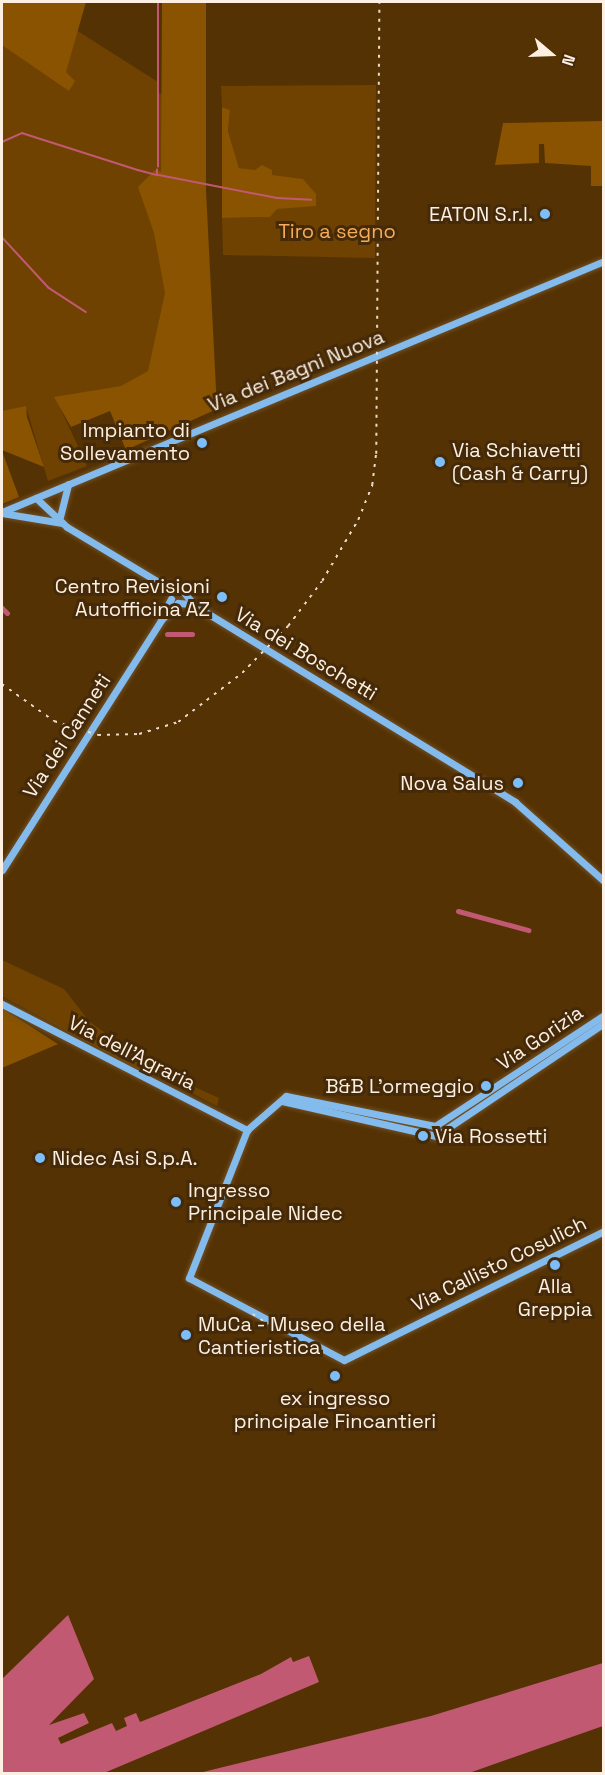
<!DOCTYPE html>
<html>
<head>
<meta charset="utf-8">
<style>
	body { margin:0 }
	#map { position:relative; width:605px; height:1775px; overflow:hidden; background:#553203; font-family:"Space Grotesk",sans-serif }
	div>[style] { position:absolute }
	[style*='--x'] { left:calc(var(--x)*1px); top:calc(var(--y)*1px); width:calc(var(--w)*1px); rotate:calc(var(--a)*1deg) }
	.green>* { inset:0; background:#6f4201 }
	.forest>* { inset:0; background:#895301 }
	.water>* { inset:0; background:#c25973 }
	.stream>* { height:1.5px; margin:-0.75px; padding:0 0.75px; transform-origin:0.75px; border-radius:0.75px; background:#c25973 }
	.canal>* { height:5px; margin:-2.5px; padding:0 2.5px; transform-origin:2.5px; border-radius:2.5px; background:#c25973 }
	.roads { filter:drop-shadow(0 0 2px #705027) drop-shadow(0 0 2px #705027) }
	.secondary>* { height:7px; margin:-3.5px; padding:0 3.5px; transform-origin:3.5px; border-radius:3.5px; background:#84bbed }
	.rail>* { height:1.5px; margin-top:-0.75px; transform-origin:0; background:repeating-linear-gradient(90deg,#eadac9 0 3px,transparent 0 9px) }
	.dots>* { width:16px; height:16px; translate:-50% -50%; box-sizing:border-box; border:3px solid #452a09; border-radius:50% }
	span { translate:-50% -50%; white-space:nowrap; text-align:center; line-height:1.15; -webkit-text-stroke:6px #452a09; paint-order:stroke }
	.poi-label { font-size:20px; color:#fdf0e3 }
	.right { translate:-100% -50%; text-align:right }
	.left { translate:0 -50%; text-align:left }
	.park-label { font-size:20px; color:#f7ac59 }
	.street-label { font-size:20px; color:#fdf0e3 }
	.frame { position:absolute; inset:0; border:3px solid #fdf0e3; pointer-events:none }
	.north { position:absolute; left:521px; top:24px; width:60px; height:60px; -webkit-text-stroke:4px #452a09; paint-order:stroke; rotate:109deg; font-size:16px; font-weight:700; line-height:24px; text-align:center; color:#fdf0e3 }
	.north::after { content:''; display:block; margin:auto; width:21px; height:27px; background:#fdf0e3; clip-path:polygon(50% 0,100% 100%,50% 72%,0 100%) }
</style>
</head>
<body>
<div id="map">
	<div class="green">
		<div style="clip-path:polygon(2px 15px,76px 30px,158px 82px,158px 93px,163px 94px,183px 375px,57px 401px,87px 466px,48px 481px,27px 410px,2px 415px)"></div>
		<div style="clip-path:polygon(376px 85px,375px 258px,223px 255px,222px 218px,269px 217px,277px 209px,286px 207px,272px 175px,239px 168px,228px 131px,230px 110px,222px 107px,221px 86px)"></div>
		<div style="clip-path:polygon(2px 960px,64px 989px,89px 1021px,144px 1062px,139px 1070px,2px 996px)"></div>
		<div style="clip-path:polygon(155px 1069px,219px 1098px,217px 1106px,153px 1073px)"></div>
	</div>
	<div class="forest">
		<div style="clip-path:polygon(2px 2px,86px 2px,66px 72px,75px 81px,69px 91px,2px 45px)"></div>
		<div style="clip-path:polygon(162px 2px,206px 2px,206px 190px,217px 409px,126px 450px,110px 411px,71px 427px,54px 397px,121px 386px,148px 371px,165px 293px,154px 233px,138px 187px,155px 170px,161px 172px)"></div>
		<div style="clip-path:polygon(222px 107px,230px 110px,228px 131px,239px 168px,255px 170px,262px 165px,272px 170px,272px 175px,303px 179px,316px 194px,316px 206px,277px 209px,270px 217px,222px 218px)"></div>
		<div style="clip-path:polygon(603px 121px,603px 186px,591px 186px,591px 166px,545px 163px,544px 144px,539px 144px,539px 163px,495px 165px,503px 123px)"></div>
		<div style="clip-path:polygon(26px 406px,27px 417px,44px 467px,2px 450px,2px 411px)"></div>
		<div style="clip-path:polygon(2px 451px,19px 497px,2px 504px)"></div>
		<div style="clip-path:polygon(2px 1008px,58px 1044px,2px 1068px)"></div>
	</div>
	<div class="water">
		<div style="clip-path:polygon(68px 1615px,94px 1679px,49px 1725px,84px 1713px,89px 1723px,58px 1738px,61px 1744px,112px 1723px,116px 1731px,127px 1726px,124px 1718px,136px 1713px,140px 1722px,261px 1674px,291px 1657px,293px 1662px,309px 1656px,319px 1682px,104px 1773px,2px 1773px,2px 1679px)"></div>
		<div style="clip-path:polygon(603px 1663px,603px 1726px,469px 1773px,199px 1773px,431px 1716px)"></div>
	</div>
	<div class="stream">
		<div style="--x:2;--y:142;--w:22;--a:-24"></div>
		<div style="--x:22;--y:133;--w:122;--a:17.7"></div>
		<div style="--x:138;--y:170;--w:20;--a:15"></div>
		<div style="--x:157;--y:175;--w:5;--a:-90"></div>
		<div style="--x:158;--y:167;--w:165;--a:-90"></div>
		<div style="--x:159;--y:175;--w:120;--a:11"></div>
		<div style="--x:277;--y:198;--w:34;--a:3"></div>
		<div style="--x:2;--y:237;--w:69;--a:47.3"></div>
		<div style="--x:49;--y:288;--w:44;--a:33"></div>
	</div>
	<div class="canal">
		<div style="--x:2;--y:608;--w:7;--a:45"></div>
		<div style="--x:167;--y:634;--w:25;--a:0"></div>
		<div style="--x:458;--y:911;--w:73;--a:15.2"></div>
	</div>
	<div class="roads">
		<div class="secondary">
			<div style="--x:36;--y:498;--w:42;--a:43.1"></div>
			<div style="--x:67;--y:527;--w:111;--a:31"></div>
			<div style="--x:162;--y:584;--w:21;--a:17"></div>
			<div style="--x:182;--y:590;--w:19;--a:51"></div>
			<div style="--x:194;--y:605;--w:377;--a:31.5"></div>
			<div style="--x:515;--y:802;--w:119;--a:41.6"></div>
			<div style="--x:2;--y:512;--w:652;--a:-22.63"></div>
			<div style="--x:2;--y:513;--w:61;--a:9.5"></div>
			<div style="--x:60;--y:517;--w:34;--a:-76"></div>
			<div style="--x:164;--y:612;--w:15;--a:-62"></div>
			<div style="--x:2;--y:870;--w:296;--a:-57.5"></div>
			<div style="--x:161;--y:620;--w:24;--a:-45"></div>
			<div style="--x:178;--y:603;--w:13;--a:4"></div>
			<div style="--x:2;--y:1004;--w:276;--a:27.2"></div>
			<div style="--x:604;--y:1015;--w:202;--a:146.7"></div>
			<div style="--x:435;--y:1126;--w:152;--a:-168.6"></div>
			<div style="--x:286;--y:1096;--w:52;--a:138.9"></div>
			<div style="--x:247;--y:1130;--w:159;--a:111.4"></div>
			<div style="--x:189;--y:1278;--w:175;--a:27.9"></div>
			<div style="--x:344;--y:1360;--w:290;--a:-26.4"></div>
			<div style="--x:282;--y:1101;--w:158;--a:12.8"></div>
			<div style="--x:436;--y:1136;--w:202;--a:-33.9"></div>
		</div>
	</div>
	<div class="rail">
		<div style="--x:2;--y:684;--w:64;--a:35.4"></div>
		<div style="--x:54;--y:721;--w:46;--a:17.7"></div>
		<div style="--x:98;--y:735;--w:41;--a:-1.4"></div>
		<div style="--x:139;--y:734;--w:41;--a:-17.1"></div>
		<div style="--x:178;--y:722;--w:81;--a:-37.4"></div>
		<div style="--x:242;--y:673;--w:66;--a:-45.6"></div>
		<div style="--x:288;--y:626;--w:56;--a:-52.9"></div>
		<div style="--x:322;--y:581;--w:71;--a:-59.5"></div>
		<div style="--x:358;--y:520;--w:38;--a:-68"></div>
		<div style="--x:372;--y:485;--w:31;--a:-83"></div>
		<div style="--x:376;--y:454;--w:452;--a:-89.6"></div>
		<div style="--x:253;--y:1314;--w:18;--a:34"></div>
	</div>
	<div class="dots">
		<div style="left:545px;top:214px;background:#7cbef9"></div>
		<div style="left:202px;top:443px;background:#7cbef9"></div>
		<div style="left:440px;top:462px;background:#7cbef9"></div>
		<div style="left:222px;top:597px;background:#7cbef9"></div>
		<div style="left:518px;top:783px;background:#7cbef9"></div>
		<div style="left:486px;top:1086px;background:#7cbef9"></div>
		<div style="left:423px;top:1136px;background:#7cbef9"></div>
		<div style="left:40px;top:1158px;background:#7cbef9"></div>
		<div style="left:176px;top:1202px;background:#7cbef9"></div>
		<div style="left:555px;top:1265px;background:#7cbef9"></div>
		<div style="left:186px;top:1335px;background:#7cbef9"></div>
		<div style="left:335px;top:1376px;background:#7cbef9"></div>
	</div>
	<div class="poi-label">
		<span class="right" style="left:533px;top:214px">EATON S.r.l.</span>
		<span class="right" style="left:190px;top:442px">Impianto di<br>Sollevamento</span>
		<span class="left" style="left:452px;top:462px">Via Schiavetti<br>(Cash &amp; Carry)</span>
		<span class="right" style="left:210px;top:598px">Centro Revisioni<br>Autofficina AZ</span>
		<span class="right" style="left:504px;top:783px">Nova Salus</span>
		<span class="right" style="left:474px;top:1086px">B&amp;B L’ormeggio</span>
		<span class="left" style="left:435px;top:1136px">Via Rossetti</span>
		<span class="left" style="left:52px;top:1158px">Nidec Asi S.p.A.</span>
		<span class="left" style="left:188px;top:1202px">Ingresso<br>Principale Nidec</span>
		<span style="left:555px;top:1298px">Alla<br>Greppia</span>
		<span class="left" style="left:198px;top:1336px">MuCa - Museo della<br>Cantieristica</span>
		<span style="left:335px;top:1410px">ex ingresso<br>principale Fincantieri</span>
	</div>
	<div class="park-label">
		<span style="left:337px;top:231px">Tiro a segno</span>
	</div>
	<div class="street-label">
		<span style="left:296px;top:371px;rotate:-22deg">Via dei Bagni Nuova</span>
		<span style="left:306px;top:654px;rotate:31deg">Via dei Boschetti</span>
		<span style="left:67px;top:736px;rotate:-57deg">Via dei Canneti</span>
		<span style="left:540px;top:1038px;rotate:-34deg">Via Gorizia</span>
		<span style="left:132px;top:1053px;rotate:27deg">Via dell'Agraria</span>
		<span style="left:499px;top:1264px;rotate:-26deg">Via Callisto Cosulich</span>
	</div>
	<div class="frame"></div>
	<div class="north">N</div>
</div>
</body>
</html>
